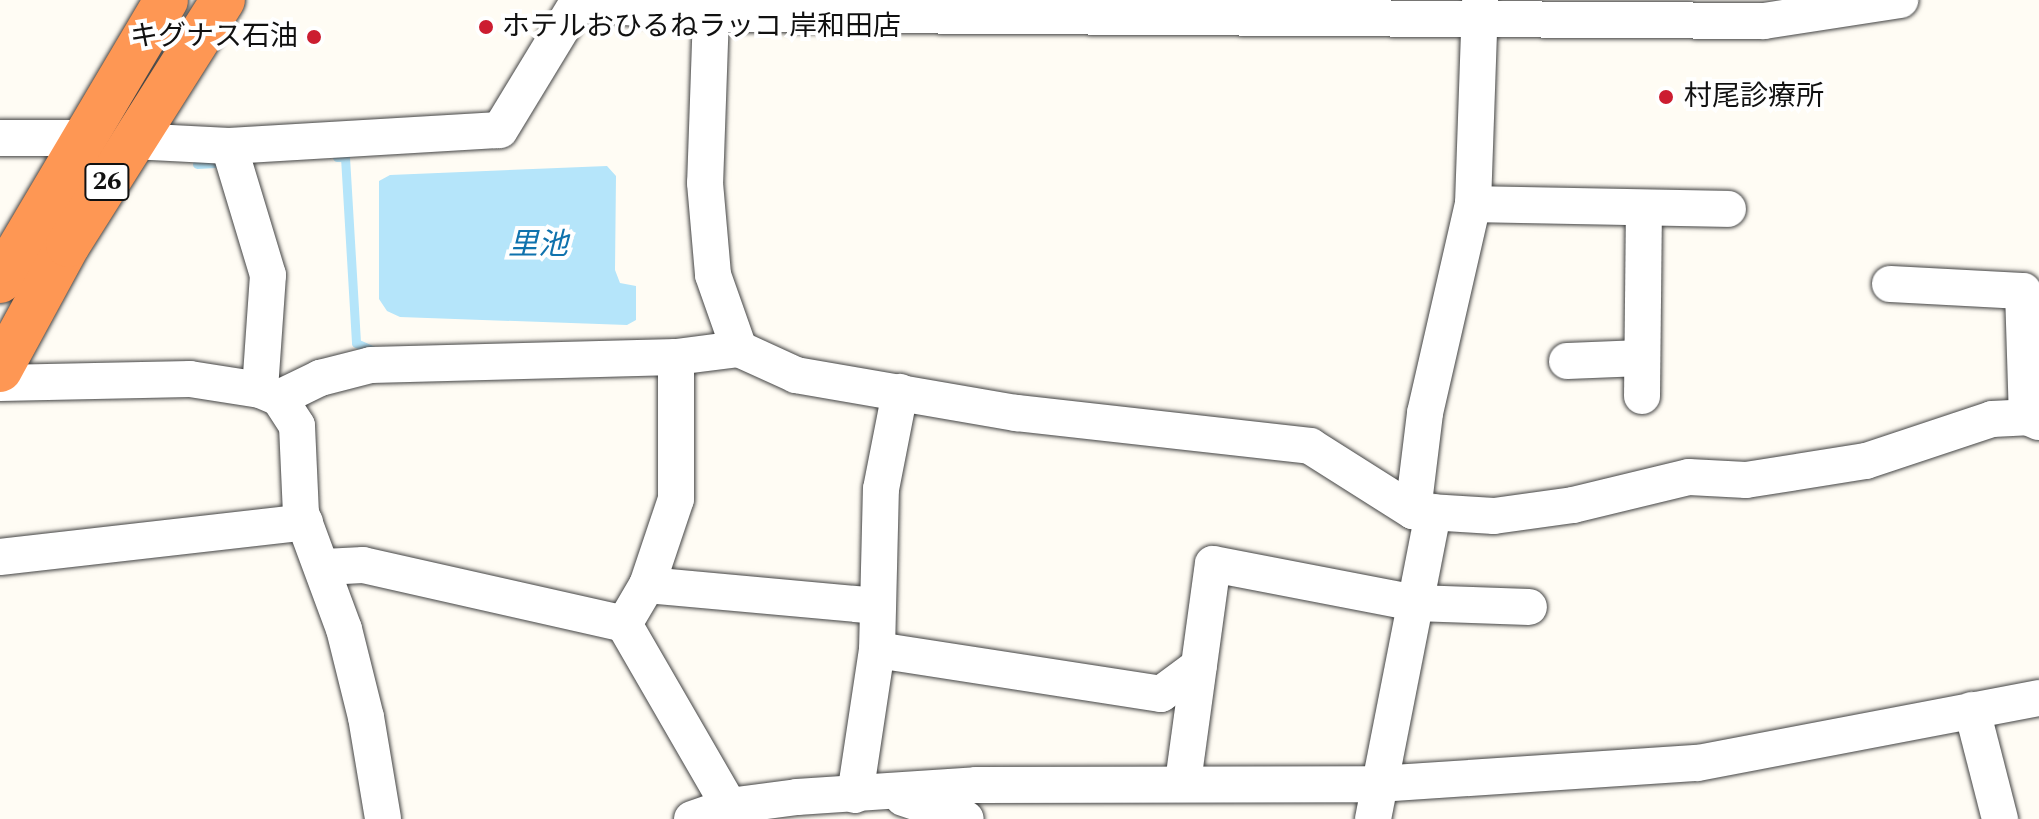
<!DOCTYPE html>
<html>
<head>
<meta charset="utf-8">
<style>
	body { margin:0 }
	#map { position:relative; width:2039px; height:819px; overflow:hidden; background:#fffcf4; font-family:Spectral,"Noto Sans JP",serif }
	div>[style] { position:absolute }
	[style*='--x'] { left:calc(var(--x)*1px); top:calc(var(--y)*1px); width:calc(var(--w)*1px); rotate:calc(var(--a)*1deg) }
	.water>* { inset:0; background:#b5e5fa }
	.stream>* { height:9px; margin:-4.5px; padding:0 4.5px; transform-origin:4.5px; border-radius:4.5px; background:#b5e5fa }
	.roads { filter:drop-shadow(0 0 2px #444) drop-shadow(0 0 2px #444) }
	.minor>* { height:36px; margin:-18px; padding:0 18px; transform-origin:18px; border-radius:18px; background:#fff }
	.highway>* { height:44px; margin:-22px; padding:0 22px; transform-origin:22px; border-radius:22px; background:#fe9754 }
	.dots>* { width:22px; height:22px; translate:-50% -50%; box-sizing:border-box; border:4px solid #fff; border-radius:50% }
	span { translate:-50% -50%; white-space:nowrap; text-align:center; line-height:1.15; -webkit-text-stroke:8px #fff; paint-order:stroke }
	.shield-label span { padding:2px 6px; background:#fff; border:2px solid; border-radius:6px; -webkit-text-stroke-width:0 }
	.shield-label { font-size:26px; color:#111; font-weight:700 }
	.poi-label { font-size:28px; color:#111 }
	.left { translate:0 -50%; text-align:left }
	.right { translate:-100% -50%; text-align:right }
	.water-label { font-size:30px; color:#0f72ad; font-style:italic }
</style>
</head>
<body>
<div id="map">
	<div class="water">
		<div style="clip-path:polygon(607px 166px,616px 176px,615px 270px,620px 283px,636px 286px,636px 320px,627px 325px,400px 317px,387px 311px,379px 299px,379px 181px,390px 175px)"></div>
	</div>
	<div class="stream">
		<div style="--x:337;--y:157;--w:8;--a:0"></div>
		<div style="--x:345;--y:157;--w:186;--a:86.6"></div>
		<div style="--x:356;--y:343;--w:17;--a:24"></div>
		<div style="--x:197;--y:164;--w:22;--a:-3"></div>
	</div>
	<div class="roads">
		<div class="minor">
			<div style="--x:577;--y:3;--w:134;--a:4.7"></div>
			<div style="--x:711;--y:14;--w:1053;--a:0.38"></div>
			<div style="--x:1764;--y:21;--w:138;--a:-8.8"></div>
			<div style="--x:711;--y:14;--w:169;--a:92"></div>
			<div style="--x:705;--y:183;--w:92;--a:85"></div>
			<div style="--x:713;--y:275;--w:78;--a:70.6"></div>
			<div style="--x:0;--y:138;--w:84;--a:0"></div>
			<div style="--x:132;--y:141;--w:97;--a:3"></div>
			<div style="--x:229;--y:146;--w:271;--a:-3.4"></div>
			<div style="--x:500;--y:130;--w:152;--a:-58.7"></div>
			<div style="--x:229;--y:146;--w:135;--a:73.2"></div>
			<div style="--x:268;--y:275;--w:115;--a:94"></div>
			<div style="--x:1473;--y:204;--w:255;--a:1.1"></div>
			<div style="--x:1890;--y:284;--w:133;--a:3"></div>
			<div style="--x:2023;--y:291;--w:126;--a:88.2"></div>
			<div style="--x:676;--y:357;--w:142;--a:90"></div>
			<div style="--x:676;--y:499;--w:91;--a:108.6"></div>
			<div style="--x:647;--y:585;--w:45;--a:120.5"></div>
			<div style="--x:624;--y:624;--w:210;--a:60"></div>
			<div style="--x:1567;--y:361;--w:75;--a:-2.3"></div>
			<div style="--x:0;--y:383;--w:190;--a:-1.2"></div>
			<div style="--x:190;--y:379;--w:71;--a:8.9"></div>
			<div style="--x:260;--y:390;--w:21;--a:23"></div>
			<div style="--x:279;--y:398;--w:33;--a:57"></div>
			<div style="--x:297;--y:426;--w:87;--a:87.4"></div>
			<div style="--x:301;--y:513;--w:124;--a:69.7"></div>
			<div style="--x:344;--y:629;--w:91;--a:76"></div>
			<div style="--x:366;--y:717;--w:103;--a:80.5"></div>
			<div style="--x:1642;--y:396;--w:188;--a:-89.4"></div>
			<div style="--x:279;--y:398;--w:46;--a:-26"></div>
			<div style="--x:320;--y:378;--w:53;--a:-14.3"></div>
			<div style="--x:371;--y:365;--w:305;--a:-1.5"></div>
			<div style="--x:676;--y:357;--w:64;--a:-7.2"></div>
			<div style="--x:739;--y:349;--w:63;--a:24.5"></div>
			<div style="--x:796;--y:375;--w:224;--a:9.8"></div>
			<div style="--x:1017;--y:413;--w:295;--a:6.4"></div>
			<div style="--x:1310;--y:446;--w:122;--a:32.3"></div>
			<div style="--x:1413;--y:511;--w:81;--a:3.5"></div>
			<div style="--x:1494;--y:516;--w:80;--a:-7.9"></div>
			<div style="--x:1573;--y:505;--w:119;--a:-13.6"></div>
			<div style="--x:1689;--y:477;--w:57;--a:3"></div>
			<div style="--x:1746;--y:480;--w:121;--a:-9"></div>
			<div style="--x:1866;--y:461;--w:133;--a:-18.4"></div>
			<div style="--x:1992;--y:419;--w:35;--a:-3"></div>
			<div style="--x:2027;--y:417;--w:13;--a:23"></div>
			<div style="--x:1413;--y:511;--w:99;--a:-83"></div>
			<div style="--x:1425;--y:413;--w:214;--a:-77.1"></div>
			<div style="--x:1473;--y:204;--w:204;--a:-88"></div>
			<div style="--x:0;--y:557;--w:307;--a:-6.5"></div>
			<div style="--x:324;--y:567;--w:39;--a:-3"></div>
			<div style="--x:363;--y:565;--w:268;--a:12.7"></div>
			<div style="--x:647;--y:585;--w:232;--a:5.2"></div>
			<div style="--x:877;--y:650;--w:287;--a:8.8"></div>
			<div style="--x:1161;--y:694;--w:47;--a:-36.4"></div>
			<div style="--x:1972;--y:710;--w:113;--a:75.6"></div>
			<div style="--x:1183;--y:782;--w:220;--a:-82.2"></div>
			<div style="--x:1213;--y:564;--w:206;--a:10.9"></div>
			<div style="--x:1415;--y:603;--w:114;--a:2"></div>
			<div style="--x:855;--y:795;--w:147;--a:-81.4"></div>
			<div style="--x:877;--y:650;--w:161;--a:-88.6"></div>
			<div style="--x:881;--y:489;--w:99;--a:-78.9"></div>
			<div style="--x:903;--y:798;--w:66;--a:18.4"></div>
			<div style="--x:692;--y:819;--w:39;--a:-19"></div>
			<div style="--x:729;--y:806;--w:69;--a:-7.5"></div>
			<div style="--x:797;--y:797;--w:179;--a:-3.8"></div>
			<div style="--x:976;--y:785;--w:402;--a:-0.1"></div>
			<div style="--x:1378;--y:784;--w:321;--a:-3.8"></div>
			<div style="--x:1698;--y:763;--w:347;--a:-10.8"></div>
			<div style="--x:1373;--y:819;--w:313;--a:-78.9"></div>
		</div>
		<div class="highway">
			<div style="--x:0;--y:281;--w:326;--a:-59.4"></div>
			<div style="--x:0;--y:370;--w:142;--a:-61.5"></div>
			<div style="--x:68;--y:245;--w:290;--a:-57.7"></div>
		</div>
	</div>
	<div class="dots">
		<div style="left:486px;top:27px;background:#cc1d30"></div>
		<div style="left:314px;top:37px;background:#cc1d30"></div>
		<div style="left:1666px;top:97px;background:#cc1d30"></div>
	</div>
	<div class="shield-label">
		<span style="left:107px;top:182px">26</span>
	</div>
	<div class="poi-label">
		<span class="left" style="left:502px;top:27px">ホテルおひるねラッコ 岸和田店</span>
		<span class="right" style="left:298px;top:37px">キグナス石油</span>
		<span class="left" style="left:1684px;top:97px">村尾診療所</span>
	</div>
	<div class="water-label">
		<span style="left:538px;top:245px">里池</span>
	</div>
</div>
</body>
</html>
